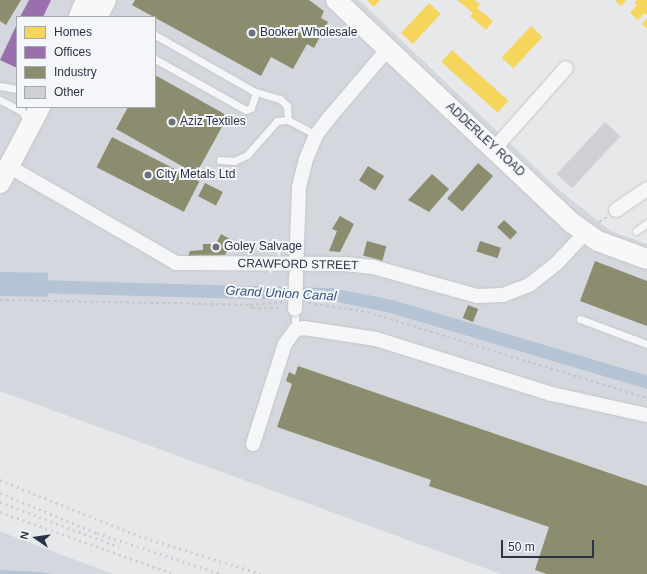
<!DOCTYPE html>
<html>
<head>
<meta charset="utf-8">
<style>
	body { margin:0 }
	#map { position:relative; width:647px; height:574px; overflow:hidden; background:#e6e8ea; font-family:Arial,sans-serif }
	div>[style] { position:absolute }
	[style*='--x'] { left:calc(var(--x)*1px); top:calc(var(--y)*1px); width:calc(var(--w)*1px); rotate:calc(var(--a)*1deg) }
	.built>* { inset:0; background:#d4d7dd }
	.water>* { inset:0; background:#b4c4d5; transform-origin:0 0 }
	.homes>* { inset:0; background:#f6d55c; transform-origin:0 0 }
	.offices>* { inset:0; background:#9970ab }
	.industry>* { inset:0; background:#8c8c6e; transform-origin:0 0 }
	.canal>* { height:13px; margin:-6.5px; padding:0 6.5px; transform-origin:6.5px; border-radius:6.5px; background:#b4c4d5 }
	.building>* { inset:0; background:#ced0d3; transform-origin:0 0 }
	.path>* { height:2px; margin-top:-1px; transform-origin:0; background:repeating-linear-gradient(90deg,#c5c6ca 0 3px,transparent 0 6px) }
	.roads { filter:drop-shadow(0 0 1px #c4c6c8) drop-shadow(0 0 1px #c4c6c8) }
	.lane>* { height:7px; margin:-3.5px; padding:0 3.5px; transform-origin:3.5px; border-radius:3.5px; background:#f5f6f7 }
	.street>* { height:14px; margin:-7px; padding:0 7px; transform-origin:7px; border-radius:7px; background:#f5f6f7 }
	.secondary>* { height:20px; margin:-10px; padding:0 10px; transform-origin:10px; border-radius:10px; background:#f8f8f8 }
	.rail>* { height:3px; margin-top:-1.5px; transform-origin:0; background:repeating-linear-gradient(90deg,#cecfd2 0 2px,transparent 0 6px) }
	.bridges { filter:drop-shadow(0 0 1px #c4c6c8) drop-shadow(0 0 1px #c4c6c8) }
	.street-bridge>* { height:14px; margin:-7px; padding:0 7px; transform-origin:7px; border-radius:7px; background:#f5f6f7 }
	.dots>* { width:11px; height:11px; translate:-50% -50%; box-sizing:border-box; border:2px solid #f4f6f9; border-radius:50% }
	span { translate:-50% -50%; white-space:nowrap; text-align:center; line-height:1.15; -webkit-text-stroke:4px #f4f6f9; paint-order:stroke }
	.poi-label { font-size:12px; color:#2b3445 }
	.left { translate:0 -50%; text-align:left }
	.street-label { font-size:12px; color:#2b3445 }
	.water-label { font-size:13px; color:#34527a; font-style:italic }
	.legend { position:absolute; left:16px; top:16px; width:140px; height:92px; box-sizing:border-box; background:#f4f6f9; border:1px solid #a4a8b1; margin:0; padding:5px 7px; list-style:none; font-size:12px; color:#2b3445 }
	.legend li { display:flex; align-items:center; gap:8px; height:20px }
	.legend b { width:20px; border:1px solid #a4a8b1 }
	.north { position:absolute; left:16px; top:518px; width:40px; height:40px; -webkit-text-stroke:3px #f4f6f9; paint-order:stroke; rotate:283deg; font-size:11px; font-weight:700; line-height:16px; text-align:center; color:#2b3445 }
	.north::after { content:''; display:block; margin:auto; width:14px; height:18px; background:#2b3445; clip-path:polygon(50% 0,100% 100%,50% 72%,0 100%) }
	.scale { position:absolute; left:501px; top:540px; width:93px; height:18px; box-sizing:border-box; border:2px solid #2b3445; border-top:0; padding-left:5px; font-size:12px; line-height:14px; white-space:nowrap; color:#2b3445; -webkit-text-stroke:3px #f4f6f9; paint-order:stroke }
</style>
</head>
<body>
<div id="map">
	<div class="built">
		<div style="clip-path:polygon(evenodd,0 0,359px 0,558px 189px,611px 231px,647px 244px,647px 574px,501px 574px,0 391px,0 0,17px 17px,155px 17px,155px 107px,17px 107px,17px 17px)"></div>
		<div style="clip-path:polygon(0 531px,4px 533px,113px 574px,0 574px)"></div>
	</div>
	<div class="water">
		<div style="left:0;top:272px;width:48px;height:24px;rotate:1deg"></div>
		<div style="clip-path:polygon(0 570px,40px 572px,53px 574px,0 574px)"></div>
	</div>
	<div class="homes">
		<div style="clip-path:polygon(367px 0,380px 0,374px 7px)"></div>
		<div style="clip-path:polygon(457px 0,474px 0,480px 4px,477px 8px,493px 21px,486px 30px,470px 16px,473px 13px)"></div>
		<div style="clip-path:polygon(615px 0,626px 0,621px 6px)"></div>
		<div style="clip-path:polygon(637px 0,647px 0,647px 15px,645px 13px,638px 20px,630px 13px,637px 5px,634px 3px)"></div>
		<div style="left:429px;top:3px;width:16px;height:41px;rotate:43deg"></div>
		<div style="clip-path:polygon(647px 18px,647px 29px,642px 24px)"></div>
		<div style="left:531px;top:26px;width:16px;height:43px;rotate:43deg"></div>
		<div style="left:452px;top:50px;width:76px;height:16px;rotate:42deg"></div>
	</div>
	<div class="offices">
		<div style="clip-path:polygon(29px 0,51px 0,43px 17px,20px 17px)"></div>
		<div style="clip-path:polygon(17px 24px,17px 68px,0 60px)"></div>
	</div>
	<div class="industry">
		<div style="clip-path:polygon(0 0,21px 0,6px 25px,0 21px)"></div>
		<div style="clip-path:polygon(135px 0,309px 0,324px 11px,321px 18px,328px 22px,314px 48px,307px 44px,293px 69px,271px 57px,261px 76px,132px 5px)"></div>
		<div style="clip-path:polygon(155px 75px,228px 116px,196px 174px,116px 129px,128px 107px,155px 107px)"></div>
		<div style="left:112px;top:137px;width:98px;height:34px;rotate:27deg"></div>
		<div style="left:478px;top:163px;width:20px;height:47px;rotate:41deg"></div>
		<div style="left:368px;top:166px;width:19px;height:17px;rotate:32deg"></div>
		<div style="clip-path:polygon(432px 174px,449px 189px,429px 212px,408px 200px)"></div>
		<div style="left:205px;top:183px;width:20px;height:15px;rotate:27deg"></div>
		<div style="clip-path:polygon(340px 216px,354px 224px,340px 252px,329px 251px,337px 231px,332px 229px)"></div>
		<div style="left:504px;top:220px;width:18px;height:10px;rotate:43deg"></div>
		<div style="clip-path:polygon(221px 234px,233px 241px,225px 255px,188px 256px,190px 251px,203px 250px,203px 244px,216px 244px)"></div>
		<div style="left:367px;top:241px;width:20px;height:15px;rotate:15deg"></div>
		<div style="left:480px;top:241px;width:22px;height:11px;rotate:18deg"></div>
		<div style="clip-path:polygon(595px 261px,647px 281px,647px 326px,580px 301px)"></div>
		<div style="left:468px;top:305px;width:11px;height:14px;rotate:22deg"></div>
		<div style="clip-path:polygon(298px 366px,647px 486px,647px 574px,547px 574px,535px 570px,549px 527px,429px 486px,431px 480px,277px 427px,292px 384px,286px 381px,289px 372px,295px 375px)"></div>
	</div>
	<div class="canal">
		<div style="--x:0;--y:285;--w:332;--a:1.6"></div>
		<div style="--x:332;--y:294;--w:60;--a:11.5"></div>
		<div style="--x:391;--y:306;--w:267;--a:16.5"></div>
	</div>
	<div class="building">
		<div style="left:605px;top:122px;width:21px;height:71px;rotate:43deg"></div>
	</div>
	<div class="path">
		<div style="--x:599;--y:222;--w:9;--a:-32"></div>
		<div style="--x:0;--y:300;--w:250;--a:1.1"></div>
		<div style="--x:250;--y:305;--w:33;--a:-5"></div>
		<div style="--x:308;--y:303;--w:60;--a:8.7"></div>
		<div style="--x:367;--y:312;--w:293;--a:17.1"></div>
		<div style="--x:250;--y:305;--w:4;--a:56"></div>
		<div style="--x:252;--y:308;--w:30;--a:0"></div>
	</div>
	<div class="roads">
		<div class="lane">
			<div style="--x:155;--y:35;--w:113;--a:29.7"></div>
			<div style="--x:253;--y:91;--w:28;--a:17"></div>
			<div style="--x:280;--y:99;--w:10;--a:45"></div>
			<div style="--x:287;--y:106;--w:14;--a:86"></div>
			<div style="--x:155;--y:59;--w:104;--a:29.3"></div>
			<div style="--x:246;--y:110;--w:5;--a:-22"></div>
			<div style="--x:251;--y:108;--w:16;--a:-72"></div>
			<div style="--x:0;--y:86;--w:17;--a:10"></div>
			<div style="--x:0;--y:100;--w:25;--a:27"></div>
			<div style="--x:22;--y:111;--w:13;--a:63"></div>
			<div style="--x:220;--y:160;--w:14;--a:4"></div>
			<div style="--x:234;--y:161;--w:14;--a:-25"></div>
			<div style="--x:247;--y:155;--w:45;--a:-48.6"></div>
			<div style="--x:277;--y:121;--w:11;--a:-5"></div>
			<div style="--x:288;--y:120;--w:32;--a:28"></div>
			<div style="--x:636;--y:231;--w:14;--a:-36"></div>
			<div style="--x:580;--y:319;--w:72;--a:20.5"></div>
			<div style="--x:295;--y:330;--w:21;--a:-90"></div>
		</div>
		<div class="street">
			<div style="--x:494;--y:149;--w:108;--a:-48.4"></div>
			<div style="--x:10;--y:167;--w:192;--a:30"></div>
			<div style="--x:176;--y:263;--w:169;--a:0.3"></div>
			<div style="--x:345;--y:264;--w:28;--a:6"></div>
			<div style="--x:373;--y:267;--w:108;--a:15.6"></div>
			<div style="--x:477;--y:296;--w:26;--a:-2"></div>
			<div style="--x:503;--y:295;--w:28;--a:-21"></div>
			<div style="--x:529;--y:285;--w:36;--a:-38"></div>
			<div style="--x:557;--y:263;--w:42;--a:-46.9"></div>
			<div style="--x:616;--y:210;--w:37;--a:-34"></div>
			<div style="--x:296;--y:274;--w:87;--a:-88"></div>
			<div style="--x:299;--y:187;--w:29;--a:-76"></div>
			<div style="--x:306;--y:159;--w:26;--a:-67"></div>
			<div style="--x:316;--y:135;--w:21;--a:-53"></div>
			<div style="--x:329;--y:118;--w:91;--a:-49.5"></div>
			<div style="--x:253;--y:444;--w:105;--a:-72.3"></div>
			<div style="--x:285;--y:344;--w:17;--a:-54"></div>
			<div style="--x:295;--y:330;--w:9;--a:-13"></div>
			<div style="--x:304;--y:328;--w:73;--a:8.7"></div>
			<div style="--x:376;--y:339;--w:184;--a:17.4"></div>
			<div style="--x:552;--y:394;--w:97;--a:12.5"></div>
		</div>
		<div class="secondary">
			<div style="--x:336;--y:0;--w:325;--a:43.4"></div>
			<div style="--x:572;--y:223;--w:32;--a:35"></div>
			<div style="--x:598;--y:241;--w:52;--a:20.2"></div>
			<div style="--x:79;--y:17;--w:18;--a:-68"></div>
			<div style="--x:97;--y:17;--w:19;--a:-62"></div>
			<div style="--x:0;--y:183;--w:86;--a:-62.2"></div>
		</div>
	</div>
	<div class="rail">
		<div style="--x:0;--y:480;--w:150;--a:21.9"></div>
		<div style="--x:139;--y:536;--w:128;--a:17.3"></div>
		<div style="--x:0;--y:493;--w:105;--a:22.4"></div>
		<div style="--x:97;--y:533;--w:131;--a:18.3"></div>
		<div style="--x:0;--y:502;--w:127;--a:20.7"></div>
		<div style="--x:0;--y:512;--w:185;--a:19.6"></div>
	</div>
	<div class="bridges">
		<div class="street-bridge">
			<div style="--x:295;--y:309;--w:34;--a:-88"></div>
		</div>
	</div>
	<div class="dots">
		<div style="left:252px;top:33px;background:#6c737f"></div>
		<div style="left:172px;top:122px;background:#6c737f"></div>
		<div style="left:148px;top:175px;background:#6c737f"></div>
		<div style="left:216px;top:247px;background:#6c737f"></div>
	</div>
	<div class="poi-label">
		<span class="left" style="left:260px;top:33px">Booker Wholesale</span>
		<span class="left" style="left:180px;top:122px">Aziz Textiles</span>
		<span class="left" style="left:156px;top:175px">City Metals Ltd</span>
		<span class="left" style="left:224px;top:247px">Goley Salvage</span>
	</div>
	<div class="street-label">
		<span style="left:485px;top:140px;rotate:43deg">ADDERLEY ROAD</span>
		<span style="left:298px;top:265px;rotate:1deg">CRAWFORD STREET</span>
	</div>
	<div class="water-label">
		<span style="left:281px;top:294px;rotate:3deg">Grand Union Canal</span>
	</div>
	<ul class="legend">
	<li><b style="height:11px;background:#f6d55c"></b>Homes</li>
	<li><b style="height:11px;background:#9970ab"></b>Offices</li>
	<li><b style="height:11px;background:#8c8c6e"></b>Industry</li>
	<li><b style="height:11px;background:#ced0d3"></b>Other</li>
	</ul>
	<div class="north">N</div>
	<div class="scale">50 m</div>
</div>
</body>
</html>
